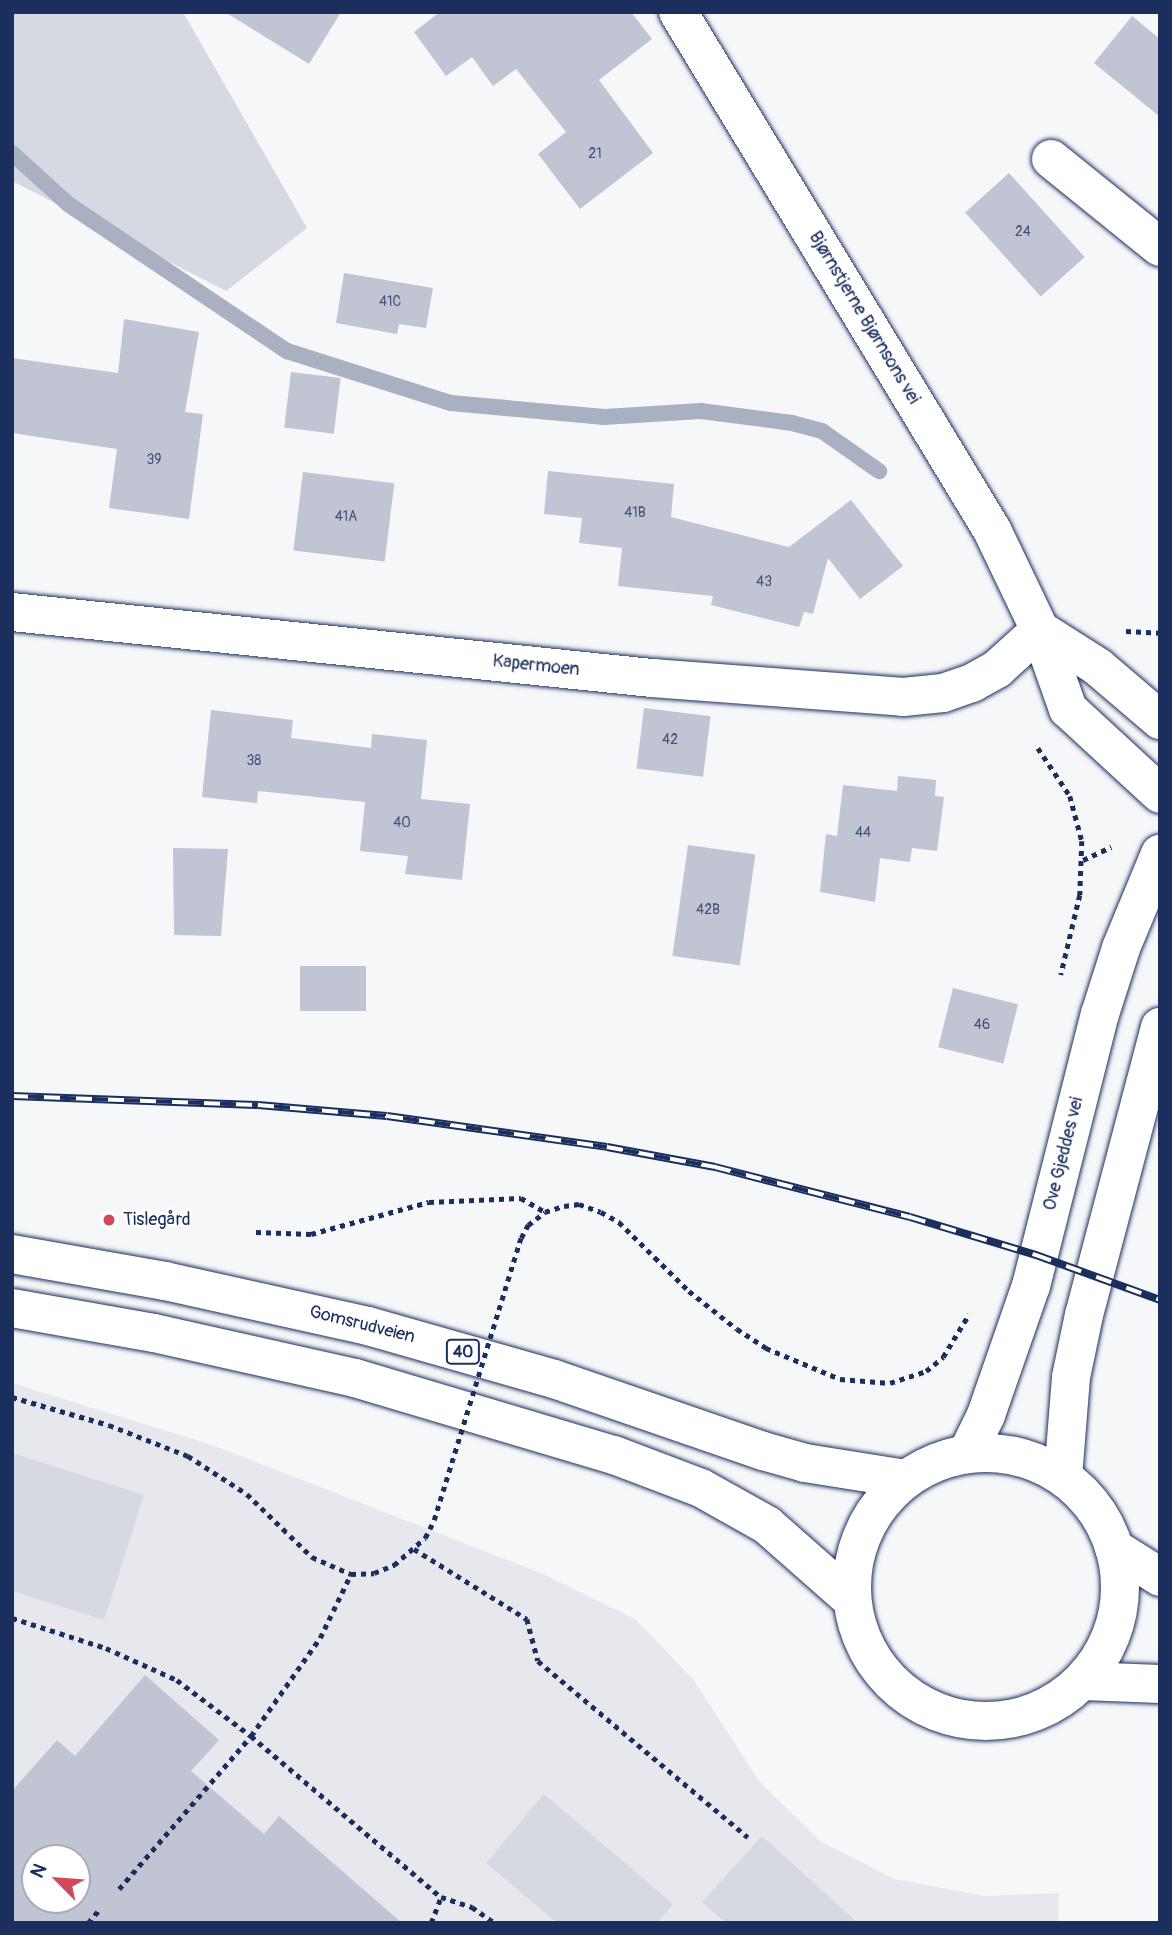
<!DOCTYPE html>
<html>
<head>
<meta charset="utf-8">
<style>
	body { margin:0 }
	#map { position:relative; width:1172px; height:1935px; overflow:hidden; background:#f6f7f9; font-family:Pangolin,sans-serif }
	div>[style] { position:absolute }
	[style*='--x'] { left:calc(var(--x)*1px); top:calc(var(--y)*1px); width:calc(var(--w)*1px); rotate:calc(var(--a)*1deg) }
	.built>* { inset:0; background:#e6e8ee }
	.green>* { inset:0; background:#d6d9e2 }
	.stream>* { height:16px; margin:-8px; padding:0 8px; transform-origin:8px; border-radius:8px; background:#a9b0c1 }
	.building>* { inset:0; background:#c0c4d3; transform-origin:0 0 }
	.path>* { height:4.5px; margin-top:-2.25px; transform-origin:0; background:repeating-linear-gradient(90deg,#1b2f5e 0 5px,transparent 0 10px) }
	.roads { filter:drop-shadow(0 0 2px #1b2f5e) drop-shadow(0 0 2px #1b2f5e) }
	.minor>* { height:38px; margin:-19px; padding:0 19px; transform-origin:19px; border-radius:19px; background:#fff }
	.major>* { height:38px; margin:-19px; padding:0 19px; transform-origin:19px; border-radius:19px; background:#fff }
	.major>.ring { margin:-19px; padding:0; box-sizing:content-box; background:none; border:38px solid #fff; border-radius:50% }
	.rail>* { height:8px; margin-top:-4px; transform-origin:0; background:repeating-linear-gradient(90deg,#fff 0 16px,#1b2f5e 0 32px); box-sizing:border-box; border-block:2px solid #1b2f5e }
	.path-bridge>* { height:4.5px; margin-top:-2.25px; transform-origin:0; background:repeating-linear-gradient(90deg,#1b2f5e 0 5px,transparent 0 10px) }
	.dots>* { width:19px; height:19px; translate:-50% -50%; box-sizing:border-box; border:4px solid #fff; border-radius:50% }
	span { translate:-50% -50%; white-space:nowrap; text-align:center; line-height:1.15; -webkit-text-stroke:5px #fff; paint-order:stroke }
	.number-label { font-size:14px; color:#44547b }
	.number-label span { -webkit-text-stroke-width:0 }
	.shield-label span { padding:2px 5px; background:#fff; border:2px solid; border-radius:5px; -webkit-text-stroke-width:0 }
	.shield-label { font-size:16px; color:#1b2f5e; font-weight:700 }
	.street-label { font-size:18px; color:#1b2f5e }
	.poi-label { font-size:18px; color:#1b2f5e }
	.left { translate:0 -50%; text-align:left }
	.frame { position:absolute; inset:0; border:14px solid #1b2f5e; pointer-events:none }
	.north { position:absolute; left:21px; top:1844px; width:70px; height:70px; box-sizing:border-box; background:#fff; border:2px solid #a4acbf; border-radius:50%; rotate:295deg; font-size:19px; font-weight:700; line-height:28px; text-align:center; color:#1b2f5e }
	.north::after { content:''; display:block; margin:auto; width:24px; height:32px; background:#d1495b; clip-path:polygon(50% 0,100% 100%,50% 72%,0 100%) }
</style>
</head>
<body>
<div id="map">
	<div class="built">
		<div style="clip-path:polygon(evenodd,12px 1383px,215px 1446px,543px 1574px,635px 1619px,693px 1679px,759px 1781px,820px 1841px,894px 1879px,985px 1896px,1059px 1893px,1058px 1923px,12px 1923px,12px 1383px,35px 1858px,77px 1858px,77px 1900px,35px 1900px,35px 1858px)"></div>
	</div>
	<div class="green">
		<div style="clip-path:polygon(12px 12px,183px 12px,307px 228px,226px 291px,12px 181px)"></div>
		<div style="clip-path:polygon(12px 1453px,144px 1495px,104px 1620px,12px 1591px)"></div>
		<div style="clip-path:polygon(544px 1794px,673px 1904px,657px 1923px,557px 1923px,486px 1863px)"></div>
		<div style="clip-path:polygon(762px 1836px,858px 1923px,726px 1923px,702px 1902px)"></div>
	</div>
	<div class="stream">
		<div style="--x:12;--y:153;--w:76;--a:42.3"></div>
		<div style="--x:68;--y:204;--w:264;--a:33.9"></div>
		<div style="--x:287;--y:351;--w:172;--a:17.6"></div>
		<div style="--x:451;--y:403;--w:154;--a:5.2"></div>
		<div style="--x:604;--y:417;--w:97;--a:-3.5"></div>
		<div style="--x:701;--y:411;--w:92;--a:7.5"></div>
		<div style="--x:792;--y:423;--w:31;--a:15"></div>
		<div style="--x:822;--y:431;--w:70;--a:35.1"></div>
	</div>
	<div class="building">
		<div style="clip-path:polygon(225px 12px,341px 12px,309px 64px)"></div>
		<div style="clip-path:polygon(440px 12px,631px 12px,652px 39px,599px 80px,653px 153px,580px 209px,538px 154px,566px 132px,516px 69px,493px 86px,472px 57px,446px 76px,414px 32px)"></div>
		<div style="clip-path:polygon(1132px 16px,1160px 39px,1160px 117px,1094px 63px)"></div>
		<div style="left:1009px;top:173px;width:113px;height:59px;rotate:48deg"></div>
		<div style="clip-path:polygon(344px 273px,433px 288px,426px 328px,399px 324px,397px 334px,336px 323px)"></div>
		<div style="clip-path:polygon(124px 319px,199px 332px,185px 412px,203px 414px,189px 519px,109px 508px,117px 449px,12px 433px,12px 358px,118px 373px)"></div>
		<div style="left:291px;top:372px;width:50px;height:56px;rotate:7deg"></div>
		<div style="clip-path:polygon(548px 471px,674px 484px,671px 517px,789px 547px,851px 500px,903px 566px,860px 599px,828px 558px,813px 614px,804px 612px,799px 627px,711px 605px,713px 596px,618px 586px,622px 548px,579px 543px,582px 518px,544px 514px)"></div>
		<div style="left:303px;top:472px;width:92px;height:79px;rotate:7deg"></div>
		<div style="left:644px;top:708px;width:67px;height:61px;rotate:7deg"></div>
		<div style="clip-path:polygon(211px 710px,293px 720px,291px 738px,371px 748px,372px 734px,427px 740px,421px 799px,470px 804px,462px 880px,405px 874px,408px 856px,360px 851px,365px 802px,258px 791px,257px 803px,202px 797px)"></div>
		<div style="clip-path:polygon(898px 776px,936px 780px,935px 796px,944px 797px,937px 851px,912px 848px,910px 862px,880px 858px,875px 902px,820px 892px,826px 834px,837px 836px,843px 785px,897px 791px)"></div>
		<div style="left:688px;top:845px;width:68px;height:112px;rotate:8deg"></div>
		<div style="clip-path:polygon(173px 848px,228px 849px,221px 936px,174px 935px)"></div>
		<div style="left:300px;top:966px;width:66px;height:45px"></div>
		<div style="left:953px;top:988px;width:67px;height:61px;rotate:14deg"></div>
		<div style="clip-path:polygon(evenodd,145px 1675px,219px 1740px,191px 1771px,264px 1834px,279px 1816px,402px 1923px,12px 1923px,12px 1791px,57px 1740px,75px 1756px,145px 1675px,35px 1858px,77px 1858px,77px 1900px,35px 1900px,35px 1858px)"></div>
	</div>
	<div class="path">
		<div style="--x:1126;--y:631;--w:34;--a:3"></div>
		<div style="--x:1038;--y:748;--w:58;--a:56.3"></div>
		<div style="--x:1070;--y:796;--w:47;--a:75.1"></div>
		<div style="--x:1082;--y:841;--w:54;--a:92.1"></div>
		<div style="--x:1080;--y:895;--w:82;--a:103.4"></div>
		<div style="--x:1083;--y:860;--w:31;--a:-25"></div>
		<div style="--x:256;--y:1232;--w:55;--a:2.1"></div>
		<div style="--x:311;--y:1234;--w:122;--a:-15.2"></div>
		<div style="--x:429;--y:1202;--w:92;--a:-2.5"></div>
		<div style="--x:521;--y:1198;--w:28;--a:30"></div>
		<div style="--x:521;--y:1238;--w:15;--a:-62"></div>
		<div style="--x:528;--y:1225;--w:21;--a:-37"></div>
		<div style="--x:545;--y:1212;--w:20;--a:-18"></div>
		<div style="--x:564;--y:1206;--w:15;--a:-8"></div>
		<div style="--x:579;--y:1204;--w:23;--a:20"></div>
		<div style="--x:601;--y:1212;--w:21;--a:29"></div>
		<div style="--x:619;--y:1222;--w:98;--a:44.6"></div>
		<div style="--x:689;--y:1291;--w:61;--a:38.4"></div>
		<div style="--x:737;--y:1329;--w:35;--a:33"></div>
		<div style="--x:766;--y:1348;--w:80;--a:22.7"></div>
		<div style="--x:840;--y:1379;--w:50;--a:4.6"></div>
		<div style="--x:890;--y:1383;--w:38;--a:-18"></div>
		<div style="--x:926;--y:1371;--w:22;--a:-39"></div>
		<div style="--x:943;--y:1357;--w:50;--a:-58.8"></div>
		<div style="--x:12;--y:1397;--w:101;--a:16.1"></div>
		<div style="--x:109;--y:1425;--w:85;--a:21.4"></div>
		<div style="--x:188;--y:1456;--w:70;--a:32.8"></div>
		<div style="--x:247;--y:1494;--w:91;--a:44.1"></div>
		<div style="--x:312;--y:1557;--w:43;--a:23.6"></div>
		<div style="--x:351;--y:1574;--w:23;--a:-2"></div>
		<div style="--x:374;--y:1573;--w:22;--a:-22"></div>
		<div style="--x:394;--y:1565;--w:41;--a:-41.1"></div>
		<div style="--x:425;--y:1538;--w:20;--a:-63"></div>
		<div style="--x:414;--y:1549;--w:133;--a:31.8"></div>
		<div style="--x:527;--y:1619;--w:43;--a:75.3"></div>
		<div style="--x:538;--y:1661;--w:274;--a:40"></div>
		<div style="--x:12;--y:1618;--w:99;--a:17.7"></div>
		<div style="--x:106;--y:1648;--w:78;--a:24.3"></div>
		<div style="--x:177;--y:1680;--w:93;--a:37.1"></div>
		<div style="--x:251;--y:1736;--w:249;--a:40.3"></div>
		<div style="--x:441;--y:1897;--w:33;--a:18"></div>
		<div style="--x:472;--y:1907;--w:28;--a:35"></div>
		<div style="--x:119;--y:1889;--w:202;--a:-49.2"></div>
		<div style="--x:251;--y:1736;--w:120;--a:-54.9"></div>
		<div style="--x:320;--y:1638;--w:71;--a:-64.2"></div>
		<div style="--x:88;--y:1923;--w:16;--a:-50"></div>
		<div style="--x:431;--y:1923;--w:28;--a:-69"></div>
	</div>
	<div class="roads">
		<div class="minor">
			<div style="--x:678;--y:12;--w:606;--a:58.78"></div>
			<div style="--x:992;--y:530;--w:111;--a:64.4"></div>
			<div style="--x:1040;--y:630;--w:84;--a:70.5"></div>
			<div style="--x:1068;--y:709;--w:125;--a:42.7"></div>
			<div style="--x:1051;--y:159;--w:140;--a:38.9"></div>
			<div style="--x:12;--y:612;--w:643;--a:5.89"></div>
			<div style="--x:652;--y:678;--w:252;--a:4.3"></div>
			<div style="--x:903;--y:697;--w:40;--a:-5.7"></div>
			<div style="--x:943;--y:693;--w:31;--a:-19"></div>
			<div style="--x:972;--y:683;--w:29;--a:-29"></div>
			<div style="--x:997;--y:669;--w:58;--a:-42.2"></div>
			<div style="--x:1040;--y:630;--w:69;--a:32.5"></div>
			<div style="--x:1098;--y:667;--w:82;--a:40.5"></div>
			<div style="--x:967;--y:1454;--w:43;--a:-64"></div>
			<div style="--x:986;--y:1415;--w:137;--a:-70.8"></div>
			<div style="--x:1031;--y:1286;--w:281;--a:-75.8"></div>
			<div style="--x:1100;--y:1014;--w:69;--a:-72.3"></div>
			<div style="--x:1121;--y:948;--w:102;--a:-67.5"></div>
			<div style="--x:1063;--y:1477;--w:100;--a:-85.4"></div>
			<div style="--x:1071;--y:1377;--w:63;--a:-78.2"></div>
			<div style="--x:1084;--y:1315;--w:298;--a:-75.2"></div>
		</div>
		<div class="major">
			<div style="--x:12;--y:1254;--w:155;--a:10"></div>
			<div style="--x:165;--y:1281;--w:208;--a:12.5"></div>
			<div style="--x:368;--y:1326;--w:193;--a:15.9"></div>
			<div style="--x:554;--y:1379;--w:221;--a:19"></div>
			<div style="--x:763;--y:1451;--w:44;--a:15.9"></div>
			<div style="--x:805;--y:1463;--w:102;--a:9"></div>
			<div style="--x:12;--y:1308;--w:144;--a:10"></div>
			<div style="--x:154;--y:1333;--w:206;--a:12.6"></div>
			<div style="--x:355;--y:1378;--w:270;--a:16.6"></div>
			<div style="--x:614;--y:1455;--w:93;--a:20.8"></div>
			<div style="--x:701;--y:1488;--w:76;--a:29.3"></div>
			<div style="--x:767;--y:1525;--w:113;--a:41.4"></div>
			<div class="ring" style="left:852px;top:1453px;width:230px;height:230px"></div>
			<div style="--x:1114;--y:1548;--w:54;--a:32.2"></div>
			<div style="--x:1083;--y:1681;--w:77;--a:2.2"></div>
		</div>
	</div>
	<div class="rail">
		<div style="--x:12;--y:1096;--w:246;--a:2.1"></div>
		<div style="--x:258;--y:1105;--w:129;--a:4.9"></div>
		<div style="--x:387;--y:1116;--w:222;--a:8"></div>
		<div style="--x:607;--y:1147;--w:110;--a:10.5"></div>
		<div style="--x:715;--y:1167;--w:201;--a:14.4"></div>
		<div style="--x:910;--y:1217;--w:132;--a:16.8"></div>
		<div style="--x:1036;--y:1255;--w:132;--a:19.9"></div>
	</div>
	<div class="path-bridge">
		<div style="--x:434;--y:1520;--w:295;--a:-72.9"></div>
	</div>
	<div class="dots">
		<div style="left:109px;top:1220px;background:#d1495b"></div>
	</div>
	<div class="number-label">
		<span style="left:595px;top:154px">21</span>
		<span style="left:1023px;top:232px">24</span>
		<span style="left:390px;top:302px">41C</span>
		<span style="left:154px;top:460px">39</span>
		<span style="left:635px;top:513px">41B</span>
		<span style="left:346px;top:517px">41A</span>
		<span style="left:764px;top:582px">43</span>
		<span style="left:670px;top:740px">42</span>
		<span style="left:254px;top:761px">38</span>
		<span style="left:402px;top:823px">40</span>
		<span style="left:863px;top:833px">44</span>
		<span style="left:708px;top:910px">42B</span>
		<span style="left:982px;top:1025px">46</span>
	</div>
	<div class="shield-label">
		<span style="left:463px;top:1352px">40</span>
	</div>
	<div class="street-label">
		<span style="left:864px;top:318px;rotate:59deg">Bjørnstjerne Bjørnsons vei</span>
		<span style="left:536px;top:666px;rotate:6deg">Kapermoen</span>
		<span style="left:1064px;top:1154px;rotate:-76deg">Ove Gjeddes vei</span>
		<span style="left:362px;top:1325px;rotate:14deg">Gomsrudveien</span>
	</div>
	<div class="poi-label">
		<span class="left" style="left:123px;top:1220px">Tislegård</span>
	</div>
	<div class="frame"></div>
	<div class="north">N</div>
</div>
</body>
</html>
